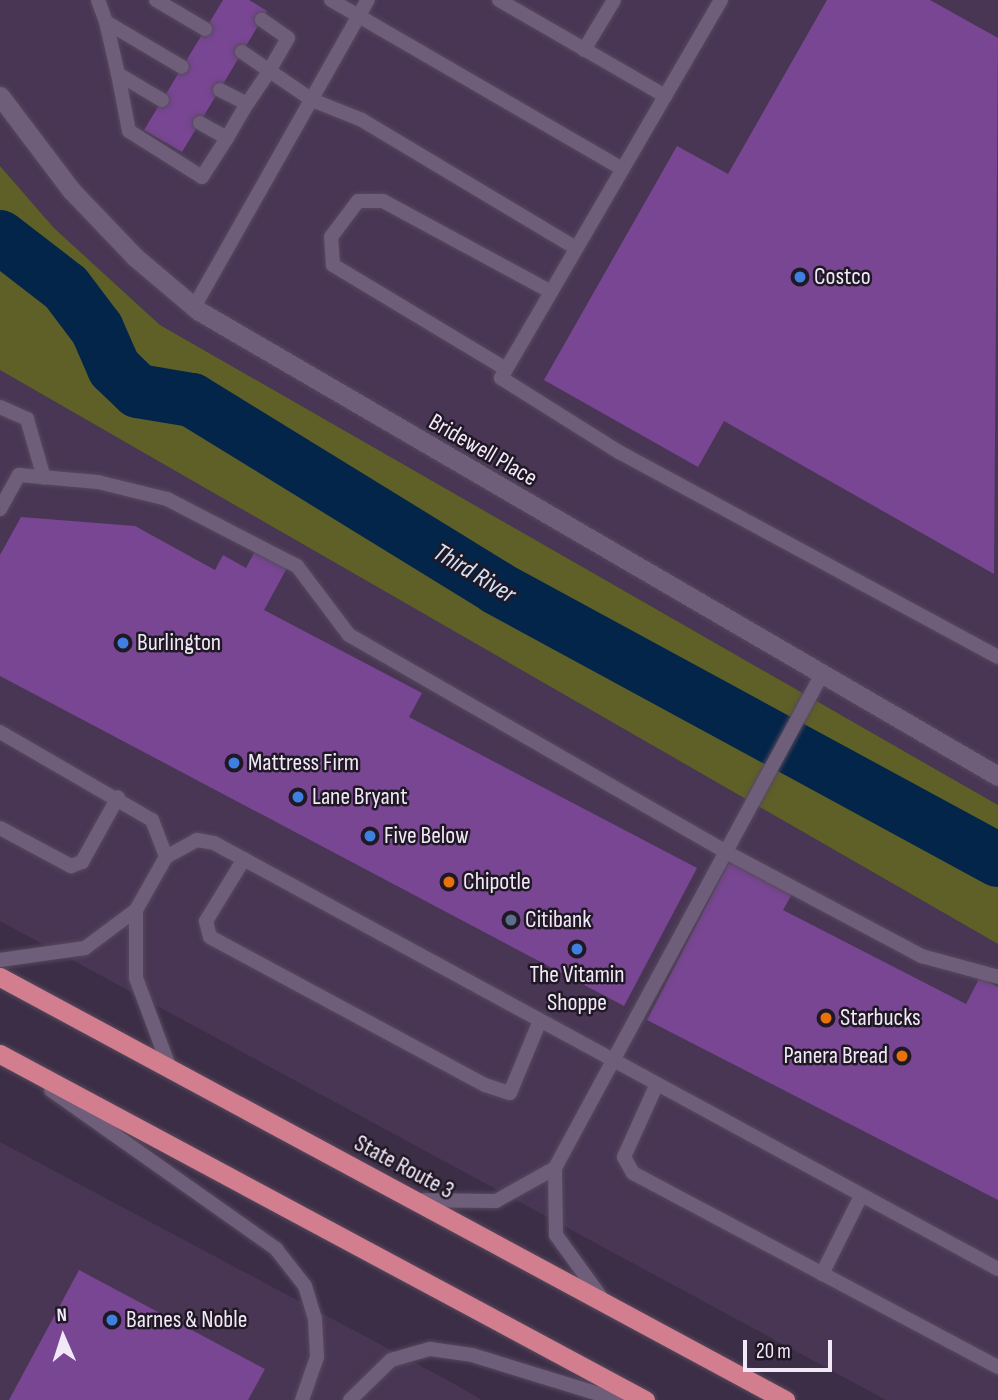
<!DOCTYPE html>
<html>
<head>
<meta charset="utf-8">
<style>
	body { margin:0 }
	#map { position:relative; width:998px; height:1400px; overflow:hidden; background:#3d2e47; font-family:"Sofia Sans Condensed",sans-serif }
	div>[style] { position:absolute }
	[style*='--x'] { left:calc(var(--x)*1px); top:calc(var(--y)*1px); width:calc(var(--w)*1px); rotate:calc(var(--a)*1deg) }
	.built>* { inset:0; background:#493654 }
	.green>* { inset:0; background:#5f6027 }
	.river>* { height:54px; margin:-27px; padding:0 27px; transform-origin:27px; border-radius:27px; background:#032549 }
	.building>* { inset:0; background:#784692 }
	.roads { filter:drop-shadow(0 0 2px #55495d) drop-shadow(0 0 2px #55495d) }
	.service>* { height:14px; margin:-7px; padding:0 7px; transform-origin:7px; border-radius:7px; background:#6f5e7a }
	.minor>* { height:19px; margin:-9.5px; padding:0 9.5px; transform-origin:9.5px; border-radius:9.5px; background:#6f5e7a }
	.trunk>* { height:19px; margin:-9.5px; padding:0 9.5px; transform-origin:9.5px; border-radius:9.5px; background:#d27e8e }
	.dots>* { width:19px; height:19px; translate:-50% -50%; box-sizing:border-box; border:4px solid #201925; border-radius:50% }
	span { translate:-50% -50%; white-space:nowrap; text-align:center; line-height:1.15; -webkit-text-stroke:5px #201925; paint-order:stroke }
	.poi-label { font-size:24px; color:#f2e9f8 }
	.left { translate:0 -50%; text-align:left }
	.right { translate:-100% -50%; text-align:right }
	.street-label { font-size:24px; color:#f2e9f8 }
	.water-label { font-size:26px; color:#d2e2f6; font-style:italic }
	.north { position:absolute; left:28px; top:1302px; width:70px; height:70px; -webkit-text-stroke:5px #201925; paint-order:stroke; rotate:357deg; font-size:19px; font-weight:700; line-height:28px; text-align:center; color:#f2e9f8 }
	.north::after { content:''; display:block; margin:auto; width:24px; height:32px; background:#f2e9f8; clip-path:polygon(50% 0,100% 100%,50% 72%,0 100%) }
	.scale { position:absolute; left:743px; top:1340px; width:89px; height:32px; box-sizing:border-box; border:4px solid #f2e9f8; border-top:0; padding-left:9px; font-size:21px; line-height:24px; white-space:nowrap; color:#f2e9f8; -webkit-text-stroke:5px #201925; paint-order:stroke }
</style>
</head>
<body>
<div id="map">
	<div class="built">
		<div style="clip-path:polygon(0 0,998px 0,998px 805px,160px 325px,54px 228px,0 166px)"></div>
		<div style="clip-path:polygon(0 370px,998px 944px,998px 1400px,886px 1400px,0 921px)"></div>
		<div style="clip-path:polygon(0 1142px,449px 1381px,482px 1400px,0 1400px)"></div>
	</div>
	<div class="green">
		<div style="clip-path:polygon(0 166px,54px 228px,160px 325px,998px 805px,998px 944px,0 370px)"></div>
	</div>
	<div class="river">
		<div style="--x:0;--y:237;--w:83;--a:37.7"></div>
		<div style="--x:66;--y:288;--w:51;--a:52.9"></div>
		<div style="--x:97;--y:329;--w:43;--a:66.4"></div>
		<div style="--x:114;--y:368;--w:33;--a:44"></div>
		<div style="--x:138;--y:391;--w:55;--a:9.5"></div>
		<div style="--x:192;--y:400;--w:358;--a:31.6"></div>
		<div style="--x:497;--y:588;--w:570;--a:28.5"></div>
	</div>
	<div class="building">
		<div style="clip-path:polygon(223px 0,249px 0,267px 11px,182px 152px,144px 130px)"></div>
		<div style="clip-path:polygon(827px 0,930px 0,998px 38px,994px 574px,724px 421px,698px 467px,544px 380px,677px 146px,728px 174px)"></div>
		<div style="clip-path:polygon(21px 517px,135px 526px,215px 570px,223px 555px,246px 568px,255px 551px,287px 568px,264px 610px,422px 693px,409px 717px,697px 868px,624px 1006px,0 676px,0 555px)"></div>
		<div style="clip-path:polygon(729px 862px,792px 894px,783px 910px,966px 1004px,980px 977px,998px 987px,998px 1200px,647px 1020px)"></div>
		<div style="clip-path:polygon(79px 1270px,265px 1369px,248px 1400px,9px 1400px)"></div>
	</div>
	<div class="roads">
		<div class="service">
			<div style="--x:98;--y:0;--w:23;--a:70"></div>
			<div style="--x:106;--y:22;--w:88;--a:30.6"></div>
			<div style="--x:156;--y:0;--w:57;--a:30.6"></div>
			<div style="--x:331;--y:0;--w:337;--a:30.1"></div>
			<div style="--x:499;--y:0;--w:192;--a:30"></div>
			<div style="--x:721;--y:0;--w:437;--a:120.2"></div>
			<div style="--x:501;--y:378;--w:139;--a:32.1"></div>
			<div style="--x:619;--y:452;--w:431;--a:28.4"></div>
			<div style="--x:106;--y:22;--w:53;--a:77"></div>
			<div style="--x:118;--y:74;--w:51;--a:30.6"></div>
			<div style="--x:584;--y:50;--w:58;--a:-59"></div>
			<div style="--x:242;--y:52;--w:85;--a:34.4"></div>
			<div style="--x:312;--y:100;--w:54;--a:21.8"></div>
			<div style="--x:362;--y:120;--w:249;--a:30.9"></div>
			<div style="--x:118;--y:74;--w:58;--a:79.1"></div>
			<div style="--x:129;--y:131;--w:86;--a:32.2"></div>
			<div style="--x:202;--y:177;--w:46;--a:-57.3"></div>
			<div style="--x:220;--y:90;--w:30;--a:27"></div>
			<div style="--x:247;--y:104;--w:40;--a:-56"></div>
			<div style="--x:269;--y:71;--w:38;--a:-60"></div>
			<div style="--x:288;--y:38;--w:32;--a:-145"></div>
			<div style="--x:200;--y:123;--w:31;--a:29"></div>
			<div style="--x:227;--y:138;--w:39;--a:-60"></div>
			<div style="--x:194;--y:307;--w:353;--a:-60.5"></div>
			<div style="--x:506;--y:369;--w:202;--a:-149"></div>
			<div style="--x:333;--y:265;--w:28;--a:-94"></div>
			<div style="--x:331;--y:237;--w:45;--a:-53.1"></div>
			<div style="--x:358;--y:201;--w:25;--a:0"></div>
			<div style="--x:383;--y:201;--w:191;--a:28.4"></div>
			<div style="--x:0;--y:407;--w:30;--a:24"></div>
			<div style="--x:27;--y:419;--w:61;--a:73.9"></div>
			<div style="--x:0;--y:509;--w:39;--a:-61"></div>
			<div style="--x:19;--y:475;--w:79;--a:5.1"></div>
			<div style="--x:98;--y:482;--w:71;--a:13.8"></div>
			<div style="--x:167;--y:499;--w:146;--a:27.3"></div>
			<div style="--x:297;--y:566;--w:86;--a:53"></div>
			<div style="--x:349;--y:635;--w:435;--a:29.9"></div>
			<div style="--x:726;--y:852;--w:222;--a:28"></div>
			<div style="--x:922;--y:956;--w:79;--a:15.4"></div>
			<div style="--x:0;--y:732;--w:176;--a:30.1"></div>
			<div style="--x:152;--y:820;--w:40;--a:69"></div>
			<div style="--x:166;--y:857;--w:61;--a:119.5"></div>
			<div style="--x:0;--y:828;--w:81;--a:28.2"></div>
			<div style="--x:71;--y:866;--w:12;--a:-20"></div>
			<div style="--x:82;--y:862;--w:74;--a:-61"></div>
			<div style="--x:166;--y:857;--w:35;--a:-29"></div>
			<div style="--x:197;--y:840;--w:17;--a:10"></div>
			<div style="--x:214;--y:843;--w:892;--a:28.52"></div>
			<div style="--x:244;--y:859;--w:73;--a:121.5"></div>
			<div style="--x:206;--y:921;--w:16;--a:76"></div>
			<div style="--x:210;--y:937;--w:312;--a:28.3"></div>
			<div style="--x:485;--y:1085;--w:26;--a:18"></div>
			<div style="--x:510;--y:1093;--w:76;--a:-67.5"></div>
			<div style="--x:0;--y:960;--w:86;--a:-8"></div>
			<div style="--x:85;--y:948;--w:64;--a:-36.7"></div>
			<div style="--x:136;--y:910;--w:68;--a:90"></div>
			<div style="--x:136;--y:978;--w:97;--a:69.5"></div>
			<div style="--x:656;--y:1086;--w:78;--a:114.3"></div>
			<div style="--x:624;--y:1157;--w:18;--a:61"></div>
			<div style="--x:633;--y:1173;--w:413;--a:28"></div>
			<div style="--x:51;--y:1090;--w:276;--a:35.2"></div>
			<div style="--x:276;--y:1249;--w:47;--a:51.9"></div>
			<div style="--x:305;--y:1286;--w:34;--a:73"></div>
			<div style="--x:315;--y:1319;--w:38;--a:87"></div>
			<div style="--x:317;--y:1357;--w:46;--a:109.2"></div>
			<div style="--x:417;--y:1200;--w:79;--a:0.7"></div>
			<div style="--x:496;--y:1201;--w:68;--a:-29.2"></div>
			<div style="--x:822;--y:1274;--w:87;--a:-63.4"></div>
			<div style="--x:603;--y:1300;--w:80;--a:-125.9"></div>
			<div style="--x:556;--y:1235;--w:67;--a:-90.9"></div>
			<div style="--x:555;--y:1168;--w:562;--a:-61.61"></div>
			<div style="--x:350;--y:1400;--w:57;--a:-44.3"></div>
			<div style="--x:391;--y:1360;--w:41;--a:-15.8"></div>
			<div style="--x:430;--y:1349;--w:42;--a:8.1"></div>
			<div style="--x:472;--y:1355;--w:153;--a:17.1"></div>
		</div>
		<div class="minor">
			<div style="--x:0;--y:96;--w:118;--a:52.9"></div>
			<div style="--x:71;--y:190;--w:93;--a:46.3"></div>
			<div style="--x:135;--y:257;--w:84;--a:40.2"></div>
			<div style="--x:199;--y:311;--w:924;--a:30.2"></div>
		</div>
		<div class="trunk">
			<div style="--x:0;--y:977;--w:892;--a:28.32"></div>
			<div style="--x:0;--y:1054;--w:732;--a:28.21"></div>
		</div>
	</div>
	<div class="dots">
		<div style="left:800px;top:277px;background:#3f7fe0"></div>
		<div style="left:123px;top:643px;background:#3f7fe0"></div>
		<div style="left:234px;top:763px;background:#3f7fe0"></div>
		<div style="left:298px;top:797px;background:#3f7fe0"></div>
		<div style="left:370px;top:836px;background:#3f7fe0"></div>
		<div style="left:449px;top:882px;background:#e8710a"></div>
		<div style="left:511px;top:920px;background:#5c6f8a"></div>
		<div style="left:577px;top:949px;background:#3f7fe0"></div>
		<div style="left:826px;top:1018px;background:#e8710a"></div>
		<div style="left:902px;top:1056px;background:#e8710a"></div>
		<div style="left:112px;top:1320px;background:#3f7fe0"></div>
	</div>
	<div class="poi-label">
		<span class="left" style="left:814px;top:277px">Costco</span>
		<span class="left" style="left:137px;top:643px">Burlington</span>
		<span class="left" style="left:248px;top:763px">Mattress Firm</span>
		<span class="left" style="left:312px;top:797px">Lane Bryant</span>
		<span class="left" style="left:384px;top:836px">Five Below</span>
		<span class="left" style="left:463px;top:882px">Chipotle</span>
		<span class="left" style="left:525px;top:920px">Citibank</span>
		<span style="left:577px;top:989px">The Vitamin<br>Shoppe</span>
		<span class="left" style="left:840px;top:1018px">Starbucks</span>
		<span class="right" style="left:888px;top:1056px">Panera Bread</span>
		<span class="left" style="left:126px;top:1320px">Barnes &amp; Noble</span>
	</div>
	<div class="street-label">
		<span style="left:483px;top:450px;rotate:30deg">Bridewell Place</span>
		<span style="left:404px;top:1167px;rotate:28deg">State Route 3</span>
	</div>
	<div class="water-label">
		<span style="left:474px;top:574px;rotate:31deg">Third River</span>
	</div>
	<div class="north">N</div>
	<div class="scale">20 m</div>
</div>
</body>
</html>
